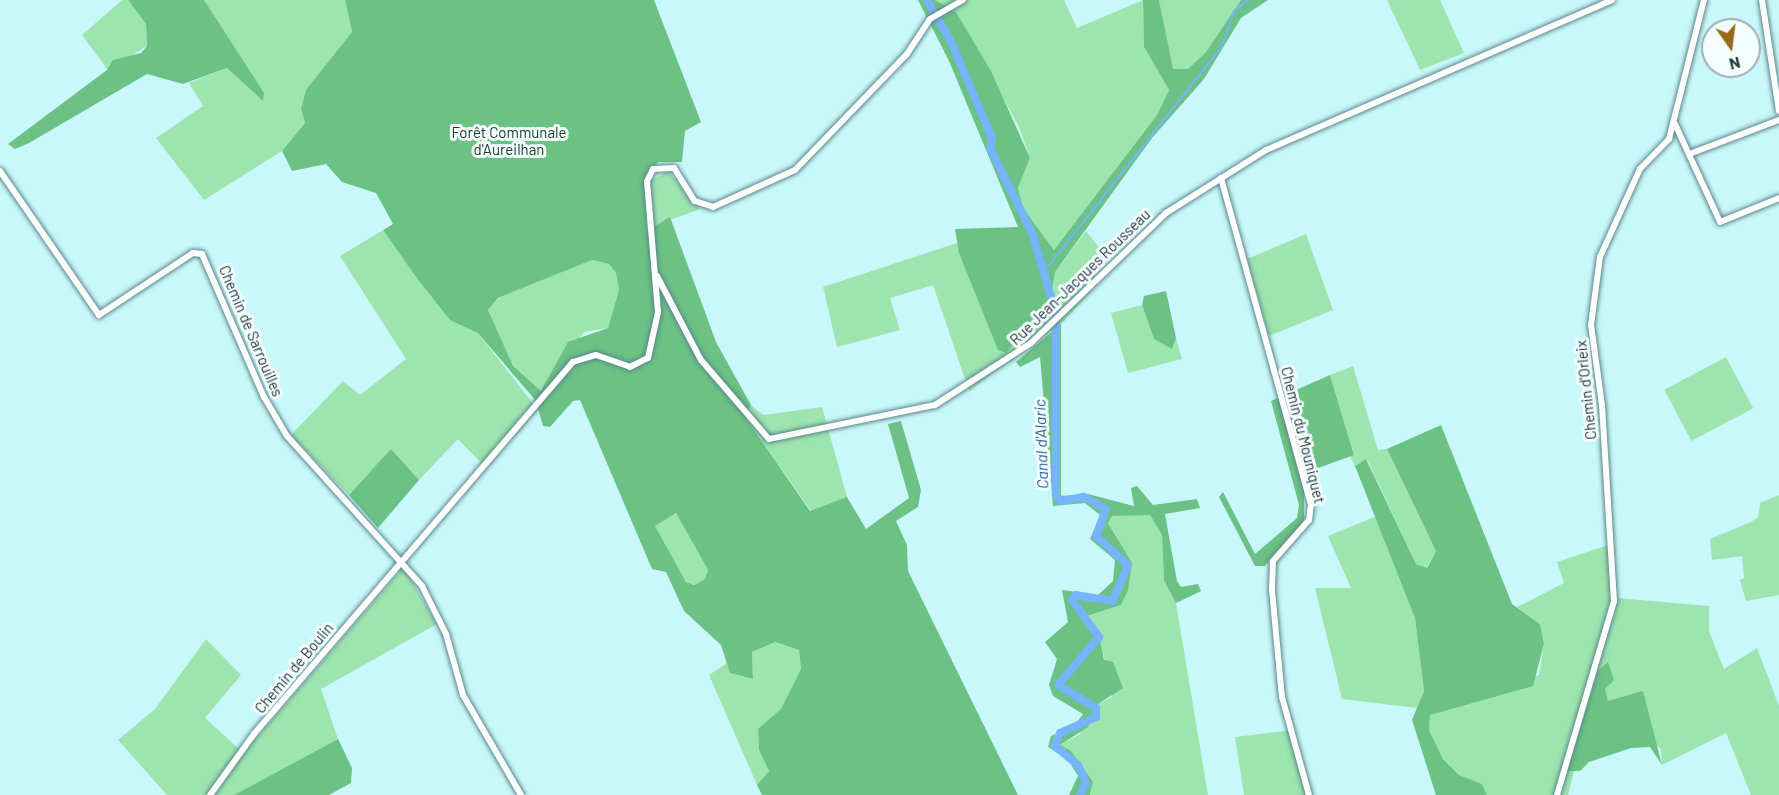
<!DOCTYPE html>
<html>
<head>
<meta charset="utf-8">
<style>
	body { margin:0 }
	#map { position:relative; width:1779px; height:795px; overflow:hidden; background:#c9f8fc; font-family:Barlow,sans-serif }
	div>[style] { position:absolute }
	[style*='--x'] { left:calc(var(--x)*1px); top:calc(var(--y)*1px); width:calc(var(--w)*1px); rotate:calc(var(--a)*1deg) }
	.green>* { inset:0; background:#9de4af; transform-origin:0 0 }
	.forest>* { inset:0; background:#6bc284 }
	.stream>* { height:2px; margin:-1px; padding:0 1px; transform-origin:1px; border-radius:1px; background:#76b5fe }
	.canal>* { height:8px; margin:-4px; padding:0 4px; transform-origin:4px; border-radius:4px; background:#76b5fe }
	.roads { filter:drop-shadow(0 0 2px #5b878a) drop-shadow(0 0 2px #5b878a) }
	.minor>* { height:6px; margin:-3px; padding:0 3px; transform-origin:3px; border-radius:3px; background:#fff }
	span { translate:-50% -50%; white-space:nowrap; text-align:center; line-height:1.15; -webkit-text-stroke:6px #f4fdfe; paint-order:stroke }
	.park-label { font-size:15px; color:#1b4026 }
	.street-label { font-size:15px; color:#243638 }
	.water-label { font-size:16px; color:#1a589a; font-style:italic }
	.north { position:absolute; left:1701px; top:18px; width:60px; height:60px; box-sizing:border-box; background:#f4fdfe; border:2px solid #a1adaf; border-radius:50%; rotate:166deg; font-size:16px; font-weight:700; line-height:24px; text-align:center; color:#243638 }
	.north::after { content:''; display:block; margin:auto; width:21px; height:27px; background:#976919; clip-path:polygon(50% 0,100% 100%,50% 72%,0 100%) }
</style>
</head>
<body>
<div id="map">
	<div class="green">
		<div style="clip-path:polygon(122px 0,128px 0,146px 24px,147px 46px,108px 70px,82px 35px)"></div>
		<div style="clip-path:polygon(204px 0,345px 0,352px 32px,307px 90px,301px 109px,305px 123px,282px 151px,204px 200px,156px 138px,203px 106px,189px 83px,227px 68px,263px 101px)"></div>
		<div style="clip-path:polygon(935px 0,1064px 0,1077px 28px,1143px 0,1144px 47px,1169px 90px,1157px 115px,1054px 250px,1023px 208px,1018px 188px,1030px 158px,1019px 127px,956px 12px)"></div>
		<div style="clip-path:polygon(1159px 0,1241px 0,1206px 52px,1188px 69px,1172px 69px)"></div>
		<div style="clip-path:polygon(1387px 0,1440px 0,1464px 53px,1420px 70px)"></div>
		<div style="clip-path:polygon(668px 171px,700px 209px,654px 226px,650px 181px)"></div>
		<div style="clip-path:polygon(383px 230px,416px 277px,478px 333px,538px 410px,486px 468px,458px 439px,419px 480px,391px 450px,349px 495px,291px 435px,343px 381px,360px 395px,406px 359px,340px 256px)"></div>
		<div style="clip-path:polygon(1086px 231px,1108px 259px,1094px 273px,1098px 284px,1061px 324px,969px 391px,933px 285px,890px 298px,900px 330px,837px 347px,823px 287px,957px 243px,998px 350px,1006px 353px,1052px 300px,1055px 272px)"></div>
		<div style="clip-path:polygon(1306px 234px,1333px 310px,1269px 336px,1247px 259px)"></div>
		<div style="clip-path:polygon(592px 260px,609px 264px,616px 273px,619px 290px,608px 328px,584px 332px,541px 391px,512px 366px,488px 310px,499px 298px)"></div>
		<div style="clip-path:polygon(1142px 305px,1154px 339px,1173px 347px,1176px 338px,1182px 359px,1128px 373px,1111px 313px)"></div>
		<div style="left:1726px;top:357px;width:58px;height:70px;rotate:62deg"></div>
		<div style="clip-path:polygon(1353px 366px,1378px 450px,1387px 449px,1436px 551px,1426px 568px,1416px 564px,1367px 459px,1355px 466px,1350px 456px,1354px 454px,1330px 375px)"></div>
		<div style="clip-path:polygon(751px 405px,763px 415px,822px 407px,847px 497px,811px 511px,745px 417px)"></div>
		<div style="clip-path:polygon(1779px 495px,1779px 595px,1746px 601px,1740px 580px,1744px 578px,1742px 556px,1712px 560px,1710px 539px,1751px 522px,1758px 517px,1760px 503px)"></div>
		<div style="clip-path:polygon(1139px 512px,1150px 515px,1162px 535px,1164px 581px,1176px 603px,1208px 795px,1090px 795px,1093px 782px,1060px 745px,1080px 734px,1095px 706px,1112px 697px,1099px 633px,1087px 616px,1121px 605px,1116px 536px,1108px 523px,1112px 516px)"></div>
		<div style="clip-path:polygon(676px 513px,708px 570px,706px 579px,693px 585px,686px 582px,655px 526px)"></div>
		<div style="clip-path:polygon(1377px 516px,1415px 618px,1424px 691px,1417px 708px,1342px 699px,1315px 588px,1351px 588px,1328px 536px)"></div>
		<div style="clip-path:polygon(1614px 543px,1617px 598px,1709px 606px,1709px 631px,1724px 669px,1757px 648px,1779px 706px,1779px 795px,1751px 795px,1726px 733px,1662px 765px,1661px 749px,1608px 702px,1605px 689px,1614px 668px,1568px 771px,1574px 771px,1568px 795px,1487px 795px,1482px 784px,1459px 775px,1443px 759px,1429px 730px,1430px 715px,1539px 675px,1544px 644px,1540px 624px,1517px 607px,1564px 583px,1557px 562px)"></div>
		<div style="clip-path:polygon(404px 567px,437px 624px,321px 689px,338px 739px,234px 795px,167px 795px,118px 740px,155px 709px,206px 639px,241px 675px,205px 718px,239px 749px,249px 737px,254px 741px)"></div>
		<div style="clip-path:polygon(775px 642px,799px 650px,801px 669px,781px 710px,758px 729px,759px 750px,769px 771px,757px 785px,709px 675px,727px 663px,730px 673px,753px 679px,752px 652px)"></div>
		<div style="clip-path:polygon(1292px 730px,1312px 795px,1244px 795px,1235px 737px)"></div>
	</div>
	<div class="forest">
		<div style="clip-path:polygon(128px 0,204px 0,264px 93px,263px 101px,227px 68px,183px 84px,147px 74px,29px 143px,15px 149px,8px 144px,107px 70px,113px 60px,141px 53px,147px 46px,146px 24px)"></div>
		<div style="clip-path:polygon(evenodd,345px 0,654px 0,701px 122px,685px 131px,682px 162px,658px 162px,645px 178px,647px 231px,670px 217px,716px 342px,751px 405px,745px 417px,810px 511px,847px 497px,866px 529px,909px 498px,888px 424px,901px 421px,921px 490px,918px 507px,896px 521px,907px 545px,908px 571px,1018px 795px,762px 795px,757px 785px,769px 771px,759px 750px,758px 729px,781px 709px,801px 669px,799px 650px,775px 642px,752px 652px,753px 679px,730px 673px,721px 645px,684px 611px,666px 572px,652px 569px,580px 400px,573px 401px,550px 427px,543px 426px,536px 401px,478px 333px,450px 320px,416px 277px,383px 230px,393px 224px,376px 193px,342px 182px,326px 164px,292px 171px,282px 151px,305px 123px,301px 109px,306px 90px,352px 32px,345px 0,592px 260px,609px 264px,616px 273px,619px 290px,608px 328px,568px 342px,541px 391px,513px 366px,488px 310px,498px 298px,592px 260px,345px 0,676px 513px,708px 570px,705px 579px,694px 585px,686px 582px,655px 526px,676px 513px)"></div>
		<div style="clip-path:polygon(918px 0,935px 0,956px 12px,991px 71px,1030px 158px,1018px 188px,1023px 208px,1054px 250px,1157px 115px,1169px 90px,1144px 47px,1143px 0,1159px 0,1173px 69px,1188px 69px,1206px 52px,1241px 0,1268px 0,1241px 18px,1204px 79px,1152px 138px,1055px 272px,1051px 300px,1006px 353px,998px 350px,959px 253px,955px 229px,1018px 227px,949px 61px)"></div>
		<div style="clip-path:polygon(1166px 291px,1176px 338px,1172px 349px,1154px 339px,1142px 305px,1144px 296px)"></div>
		<div style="clip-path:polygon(1061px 324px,1061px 496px,1088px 494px,1134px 506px,1131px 488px,1137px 486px,1153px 505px,1197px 499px,1200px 508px,1165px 514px,1177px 581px,1181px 587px,1198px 584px,1201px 591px,1176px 603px,1164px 581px,1162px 535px,1150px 515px,1112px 516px,1108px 523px,1132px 563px,1128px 590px,1121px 605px,1087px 616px,1099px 633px,1104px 660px,1113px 662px,1123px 688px,1095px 706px,1088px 727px,1060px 745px,1071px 751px,1093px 782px,1090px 795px,1069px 795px,1078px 776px,1068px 760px,1048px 747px,1051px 736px,1074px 726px,1083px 714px,1053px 696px,1049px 685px,1057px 659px,1045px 642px,1068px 622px,1062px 590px,1098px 595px,1113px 581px,1115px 560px,1090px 539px,1100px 515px,1085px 503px,1053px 506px,1040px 357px,1020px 367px,1016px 362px)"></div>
		<div style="clip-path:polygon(1330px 375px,1354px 455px,1310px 471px,1304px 479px,1304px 521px,1265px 566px,1255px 566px,1219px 497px,1223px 492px,1255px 554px,1297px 518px,1299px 505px,1271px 401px)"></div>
		<div style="clip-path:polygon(1441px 425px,1512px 604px,1540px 624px,1544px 644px,1533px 686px,1430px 715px,1429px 730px,1443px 759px,1459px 775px,1482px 784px,1487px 795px,1436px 795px,1412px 720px,1424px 691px,1415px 618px,1355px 466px,1366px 459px,1416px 564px,1427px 568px,1436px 551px,1387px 449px)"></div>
		<div style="clip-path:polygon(391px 449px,419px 480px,378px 528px,349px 495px)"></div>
		<div style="clip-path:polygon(1608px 662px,1614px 680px,1605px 689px,1608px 701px,1643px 691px,1662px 765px,1650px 747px,1631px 748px,1589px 762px,1580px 771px,1567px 771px,1598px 671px)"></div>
		<div style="clip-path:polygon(338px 739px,352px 768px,351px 783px,329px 795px,234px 795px)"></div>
	</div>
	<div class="stream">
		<div style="--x:1043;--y:273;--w:289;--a:-51.7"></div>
		<div style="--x:1222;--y:46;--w:37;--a:-71"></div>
		<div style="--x:1234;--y:11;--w:18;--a:-38"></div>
	</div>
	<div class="canal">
		<div style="--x:927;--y:0;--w:51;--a:60.4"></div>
		<div style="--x:952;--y:44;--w:102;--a:66.9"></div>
		<div style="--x:992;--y:138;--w:10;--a:101"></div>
		<div style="--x:990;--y:148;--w:95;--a:63.7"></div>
		<div style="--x:1032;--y:233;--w:84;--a:73.5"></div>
		<div style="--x:1056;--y:314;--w:181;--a:90"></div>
		<div style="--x:1056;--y:495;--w:8;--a:50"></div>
		<div style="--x:1061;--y:501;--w:23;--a:-10"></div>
		<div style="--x:1084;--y:497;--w:25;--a:29"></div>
		<div style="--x:1106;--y:509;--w:29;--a:110"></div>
		<div style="--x:1096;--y:536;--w:43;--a:42.2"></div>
		<div style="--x:1128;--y:565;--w:39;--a:113"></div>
		<div style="--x:1113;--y:601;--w:37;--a:-171"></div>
		<div style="--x:1076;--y:595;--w:6;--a:129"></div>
		<div style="--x:1072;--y:600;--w:46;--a:53.9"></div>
		<div style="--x:1099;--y:637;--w:63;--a:130.5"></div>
		<div style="--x:1058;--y:685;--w:44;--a:31.2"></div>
		<div style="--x:1096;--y:708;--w:9;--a:90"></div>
		<div style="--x:1096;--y:717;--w:39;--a:156"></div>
		<div style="--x:1060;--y:733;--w:14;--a:111"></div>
		<div style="--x:1055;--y:746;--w:30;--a:40"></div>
		<div style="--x:1078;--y:765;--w:20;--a:66"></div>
		<div style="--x:1086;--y:783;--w:13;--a:117"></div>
	</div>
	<div class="roads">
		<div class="minor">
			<div style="--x:1762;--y:0;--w:112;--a:81.3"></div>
			<div style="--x:1675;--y:124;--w:108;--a:65.3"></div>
			<div style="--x:1720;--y:222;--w:64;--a:-22.1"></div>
			<div style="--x:1692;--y:153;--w:93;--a:-20.8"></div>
			<div style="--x:0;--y:171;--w:175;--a:55.5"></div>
			<div style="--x:99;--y:315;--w:113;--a:-33.4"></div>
			<div style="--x:193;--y:253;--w:9;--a:6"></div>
			<div style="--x:202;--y:254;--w:156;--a:66.6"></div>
			<div style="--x:264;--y:397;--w:45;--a:59.5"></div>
			<div style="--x:287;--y:436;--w:202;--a:48"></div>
			<div style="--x:422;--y:586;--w:54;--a:63.4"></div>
			<div style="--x:446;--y:634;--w:63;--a:74.4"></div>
			<div style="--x:463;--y:695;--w:116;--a:59.9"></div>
			<div style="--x:1221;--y:178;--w:338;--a:74.6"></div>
			<div style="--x:1311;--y:504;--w:16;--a:97"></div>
			<div style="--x:1309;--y:520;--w:55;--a:131.3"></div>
			<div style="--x:1273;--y:561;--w:29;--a:92"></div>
			<div style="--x:1272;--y:590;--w:107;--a:84.7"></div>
			<div style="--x:1282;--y:697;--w:102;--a:74.6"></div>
			<div style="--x:657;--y:276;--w:95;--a:62.4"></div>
			<div style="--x:701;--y:360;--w:104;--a:49.3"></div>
			<div style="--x:769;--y:439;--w:169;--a:-11.6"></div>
			<div style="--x:935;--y:405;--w:114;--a:-32.9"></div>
			<div style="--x:1031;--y:343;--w:187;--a:-43.9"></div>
			<div style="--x:1166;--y:213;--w:118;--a:-32.2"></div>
			<div style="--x:1266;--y:150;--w:377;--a:-23.4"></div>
			<div style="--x:210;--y:795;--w:75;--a:-54.2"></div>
			<div style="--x:254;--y:734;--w:490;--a:-49.4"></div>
			<div style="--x:573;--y:362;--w:24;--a:-17"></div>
			<div style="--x:596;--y:355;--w:36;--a:19"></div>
			<div style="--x:630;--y:367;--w:20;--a:-27"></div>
			<div style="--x:648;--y:358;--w:47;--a:-77.7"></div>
			<div style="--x:658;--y:312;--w:131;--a:-94.8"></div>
			<div style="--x:647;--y:181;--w:13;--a:-63"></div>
			<div style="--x:653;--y:169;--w:21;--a:-3"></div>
			<div style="--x:674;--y:168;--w:39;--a:58"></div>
			<div style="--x:695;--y:201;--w:19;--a:18"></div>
			<div style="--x:713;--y:207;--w:90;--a:-24.3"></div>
			<div style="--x:795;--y:170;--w:161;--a:-46"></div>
			<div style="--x:907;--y:54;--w:42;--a:-56.7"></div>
			<div style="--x:930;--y:19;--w:38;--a:-30"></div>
			<div style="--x:1557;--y:795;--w:202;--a:-73.6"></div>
			<div style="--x:1614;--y:601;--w:196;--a:-93.5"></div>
			<div style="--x:1602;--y:405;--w:81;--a:-97.8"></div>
			<div style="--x:1591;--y:325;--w:69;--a:-82.5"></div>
			<div style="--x:1600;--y:257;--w:97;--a:-65.6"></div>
			<div style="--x:1640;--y:169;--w:42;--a:-46"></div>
			<div style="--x:1669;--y:139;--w:143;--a:-75.9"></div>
		</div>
	</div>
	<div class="park-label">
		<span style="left:509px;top:141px">Forêt Communale<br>d'Aureilhan</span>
	</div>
	<div class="street-label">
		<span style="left:1080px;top:277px;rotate:-44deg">Rue Jean-Jacques Rousseau</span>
		<span style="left:251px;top:331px;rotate:67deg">Chemin de Sarrouilles</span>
		<span style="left:1586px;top:390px;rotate:-96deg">Chemin d'Orleix</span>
		<span style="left:1303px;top:435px;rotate:76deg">Chemin du Mouniquet</span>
		<span style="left:294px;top:668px;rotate:-50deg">Chemin de Boulin</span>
	</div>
	<div class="water-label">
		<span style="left:1041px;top:444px;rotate:-92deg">Canal d'Alaric</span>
	</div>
	<div class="north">N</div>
</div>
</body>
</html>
